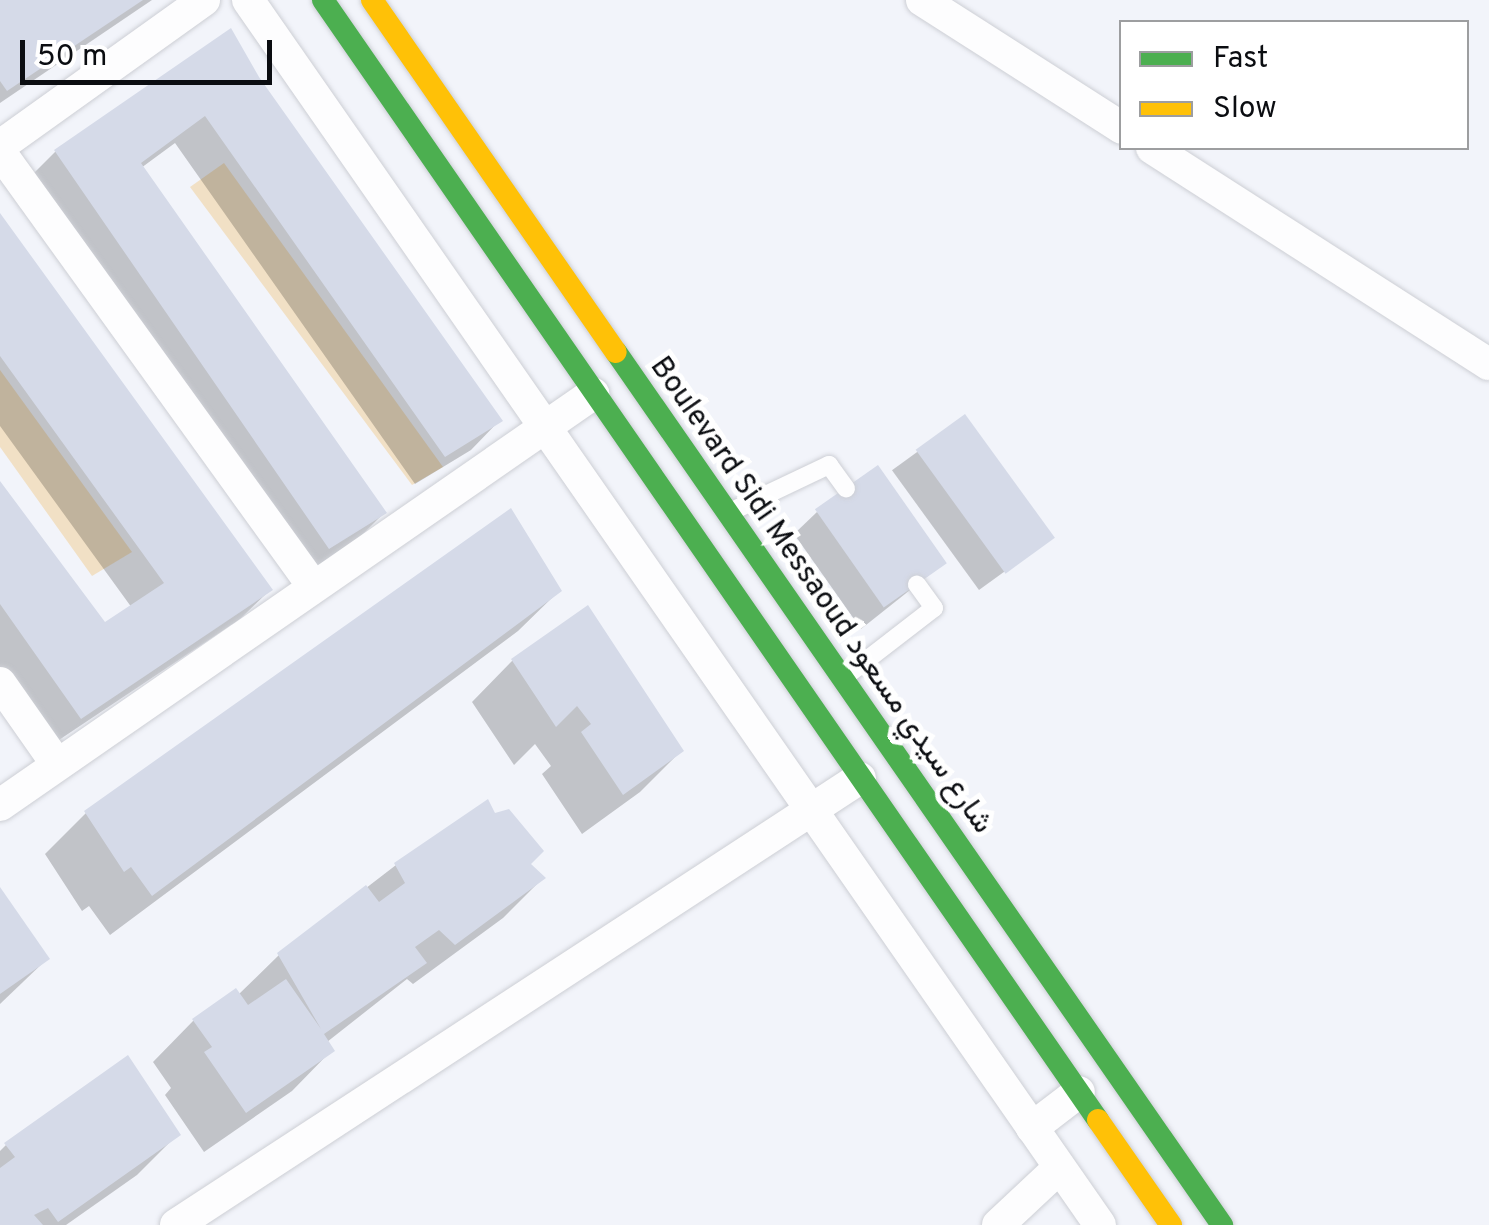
<!DOCTYPE html>
<html>
<head>
<meta charset="utf-8">
<style>
	body { margin:0 }
	#map { position:relative; width:1489px; height:1225px; overflow:hidden; background:#f2f4fa; font-family:Overpass,Vazirmatn,sans-serif }
	div>[style] { position:absolute }
	[style*='--x'] { left:calc(var(--x)*1px); top:calc(var(--y)*1px); width:calc(var(--w)*1px); rotate:calc(var(--a)*1deg) }
	.green>* { inset:0; background:#f1e0c5 }
	.shadow>* { inset:0; background:#0003; transform-origin:0 0 }
	.building>* { inset:0; background:#d5dae8; transform-origin:0 0 }
	.roads { filter:drop-shadow(0 0 2px #cdcfd5) drop-shadow(0 0 2px #cdcfd5) }
	.lane>* { height:18px; margin:-9px; padding:0 9px; transform-origin:9px; border-radius:9px; background:#fdfdfe }
	.street>* { height:32px; margin:-16px; padding:0 16px; transform-origin:16px; border-radius:16px; background:#fdfdfe }
	.fast>* { height:22px; margin:-11px; padding:0 11px; transform-origin:11px; border-radius:11px; background:#4caf50 }
	.slow>* { height:22px; margin:-11px; padding:0 11px; transform-origin:11px; border-radius:11px; background:#ffc107 }
	span { translate:-50% -50%; white-space:nowrap; text-align:center; line-height:1.15; -webkit-text-stroke:10px #fff; paint-order:stroke }
	.street-label { font-size:30px; color:#0b0d11 }
	.legend { position:absolute; left:1119px; top:20px; width:350px; height:130px; box-sizing:border-box; background:#fff; border:2px solid #9d9ea0; margin:0; padding:12px 18px; list-style:none; font-size:30px; color:#0b0d11 }
	.legend li { display:flex; align-items:center; gap:20px; height:50px }
	.legend b { width:50px; border:2px solid #9d9ea0 }
	.scale { position:absolute; left:20px; top:40px; width:252px; height:45px; box-sizing:border-box; border:5px solid #0b0d11; border-top:0; padding-left:12px; font-size:30px; line-height:35px; white-space:nowrap; color:#0b0d11; -webkit-text-stroke:8px #fff; paint-order:stroke }
</style>
</head>
<body>
<div id="map">
	<div class="green">
		<div style="clip-path:polygon(224px 163px,443px 467px,412px 485px,190px 187px)"></div>
		<div style="clip-path:polygon(0 370px,132px 552px,92px 576px,0 447px)"></div>
	</div>
	<div class="shadow">
		<div style="clip-path:polygon(0 0,152px 0,0 103px)"></div>
		<div style="clip-path:polygon(230px 32px,256px 78px,500px 420px,471px 450px,415px 484px,175px 143px,141px 168px,384px 513px,355px 542px,299px 577px,26px 181px,55px 152px)"></div>
		<div style="clip-path:polygon(0 219px,270px 590px,240px 619px,50px 746px,0 675px,0 485px,104px 626px,132px 608px,0 426px)"></div>
		<div style="left:964px;top:418px;width:148px;height:89px;rotate:54deg"></div>
		<div style="clip-path:polygon(817px 512px,944px 563px,861px 629px,794px 534px)"></div>
		<div style="clip-path:polygon(559px 591px,518px 631px,110px 935px,89px 906px,82px 911px,45px 854px,86px 813px)"></div>
		<div style="clip-path:polygon(588px 609px,681px 751px,640px 792px,582px 834px,542px 774px,551px 766px,535px 744px,514px 765px,472px 702px,512px 661px)"></div>
		<div style="clip-path:polygon(528px 864px,543px 878px,503px 918px,413px 984px,407px 979px,327px 1042px,332px 1050px,292px 1091px,204px 1152px,165px 1095px,171px 1088px,153px 1062px,193px 1021px,238px 995px,279px 955px,396px 865px)"></div>
		<div style="clip-path:polygon(0 891px,47px 959px,0 1004px)"></div>
		<div style="clip-path:polygon(178px 1134px,137px 1175px,66px 1225px,0 1225px,0 1151px,6px 1145px)"></div>
	</div>
	<div class="building">
		<div style="clip-path:polygon(0 0,143px 0,7px 91px,0 81px)"></div>
		<div style="clip-path:polygon(231px 28px,259px 77px,503px 421px,445px 457px,205px 116px,141px 163px,387px 513px,329px 549px,54px 150px)"></div>
		<div style="clip-path:polygon(0 213px,273px 590px,81px 719px,0 604px,0 481px,105px 622px,164px 583px,0 356px)"></div>
		<div style="left:965px;top:414px;width:153px;height:61px;rotate:54deg"></div>
		<div style="left:878px;top:465px;width:120px;height:77px;rotate:55deg"></div>
		<div style="clip-path:polygon(511px 508px,562px 591px,152px 896px,131px 867px,124px 872px,84px 811px)"></div>
		<div style="clip-path:polygon(588px 605px,684px 751px,623px 795px,581px 732px,591px 724px,577px 706px,556px 727px,511px 659px)"></div>
		<div style="clip-path:polygon(488px 799px,495px 813px,509px 809px,544px 851px,531px 864px,546px 878px,455px 945px,439px 930px,415px 947px,427px 963px,324px 1034px,335px 1051px,246px 1113px,204px 1052px,212px 1047px,192px 1019px,236px 988px,248px 1005px,286px 979px,321px 1029px,277px 953px,366px 885px,379px 902px,405px 883px,394px 863px)"></div>
		<div style="clip-path:polygon(0 887px,50px 959px,0 994px)"></div>
		<div style="clip-path:polygon(128px 1055px,181px 1135px,58px 1222px,48px 1208px,34px 1215px,43px 1225px,0 1225px,0 1168px,15px 1157px,4px 1143px)"></div>
	</div>
	<div class="roads">
		<div class="lane">
			<div style="--x:728;--y:513;--w:112;--a:-25.4"></div>
			<div style="--x:829;--y:465;--w:29;--a:54"></div>
			<div style="--x:846;--y:676;--w:111;--a:-37.7"></div>
			<div style="--x:934;--y:608;--w:29;--a:-126"></div>
		</div>
		<div class="street">
			<div style="--x:248;--y:0;--w:1492;--a:55.18"></div>
			<div style="--x:922;--y:0;--w:237;--a:32.6"></div>
			<div style="--x:0;--y:146;--w:251;--a:-35.6"></div>
			<div style="--x:1152;--y:148;--w:400;--a:32.7"></div>
			<div style="--x:0;--y:152;--w:535;--a:54.2"></div>
			<div style="--x:0;--y:683;--w:98;--a:55"></div>
			<div style="--x:0;--y:805;--w:722;--a:-34.73"></div>
			<div style="--x:1032;--y:1128;--w:59;--a:-37.5"></div>
			<div style="--x:176;--y:1225;--w:817;--a:-33.16"></div>
			<div style="--x:998;--y:1225;--w:83;--a:-43.1"></div>
		</div>
		<div class="fast">
			<div style="--x:323;--y:0;--w:1362;--a:55.32"></div>
			<div style="--x:616;--y:352;--w:1063;--a:55.23"></div>
		</div>
		<div class="slow">
			<div style="--x:372;--y:0;--w:428;--a:55.3"></div>
			<div style="--x:1098;--y:1120;--w:128;--a:55.2"></div>
		</div>
	</div>
	<div class="street-label">
		<span style="left:820px;top:596px;rotate:55deg">Boulevard Sidi Messaoud شارع سيدي مسعود</span>
	</div>
	<ul class="legend">
	<li><b style="height:12px;background:#4caf50"></b>Fast</li>
	<li><b style="height:12px;background:#ffc107"></b>Slow</li>
	</ul>
	<div class="scale">50 m</div>
</div>
</body>
</html>
